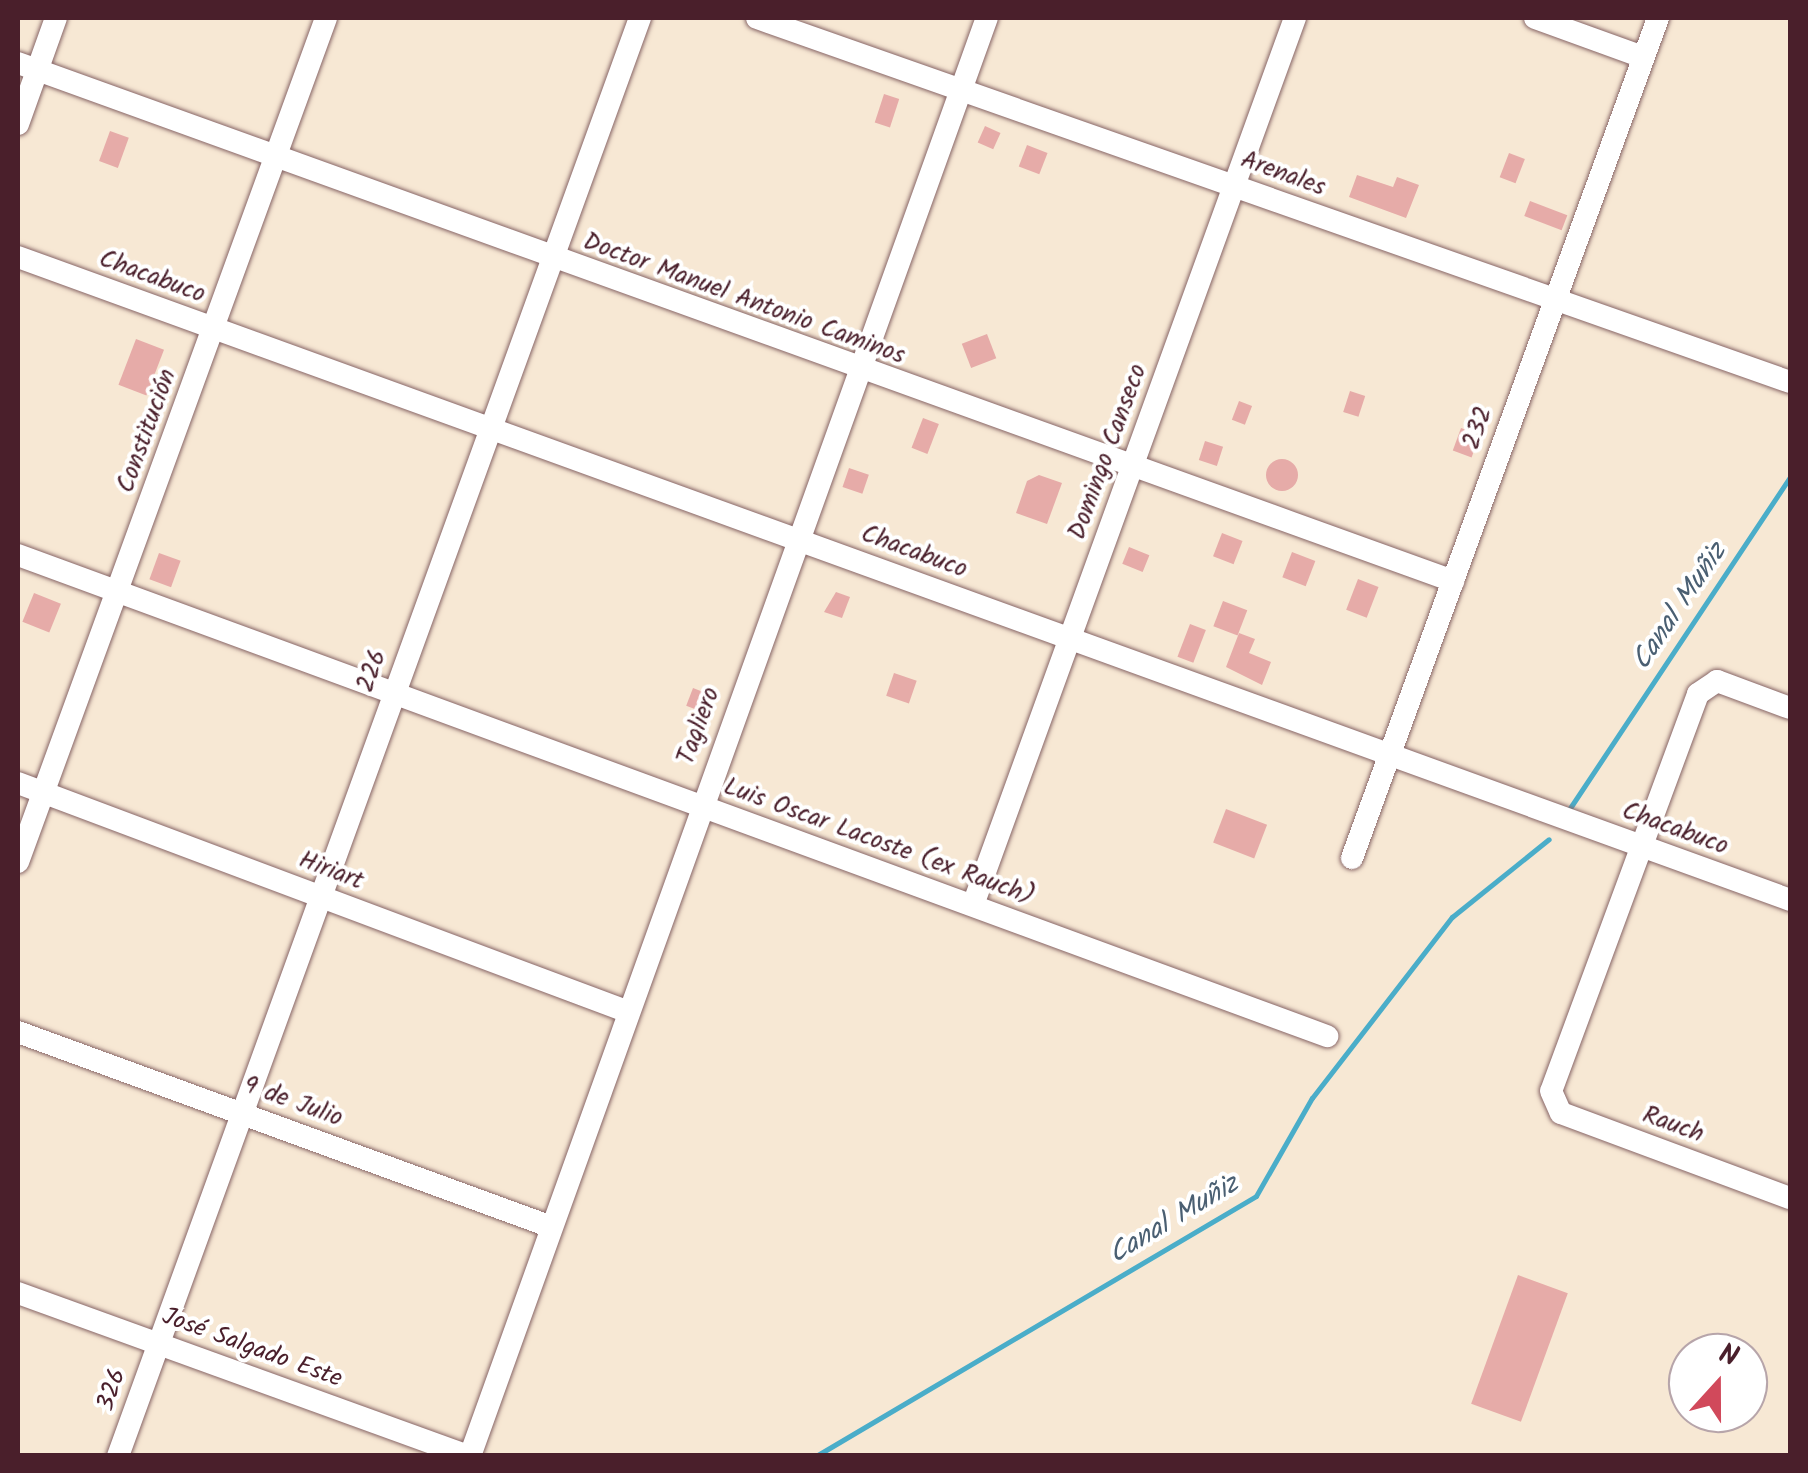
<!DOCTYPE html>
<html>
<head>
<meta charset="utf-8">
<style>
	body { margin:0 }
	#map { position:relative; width:1808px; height:1473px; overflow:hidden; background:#f7e8d4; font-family:Kalam,sans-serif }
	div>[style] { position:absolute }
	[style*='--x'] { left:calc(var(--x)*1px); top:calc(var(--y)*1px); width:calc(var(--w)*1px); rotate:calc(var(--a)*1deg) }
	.stream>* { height:5px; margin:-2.5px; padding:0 2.5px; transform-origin:2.5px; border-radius:2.5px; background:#4aadc9 }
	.building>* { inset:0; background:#e6aba8; transform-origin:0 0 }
	.round { border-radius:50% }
	.roads { filter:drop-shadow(0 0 2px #876566) drop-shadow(0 0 2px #876566) }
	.minor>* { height:22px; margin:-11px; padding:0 11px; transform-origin:11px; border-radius:11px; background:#fff }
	span { translate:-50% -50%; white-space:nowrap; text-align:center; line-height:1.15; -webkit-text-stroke:8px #fff; paint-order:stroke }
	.street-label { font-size:25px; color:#4a1f2b }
	.water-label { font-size:28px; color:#4a5f72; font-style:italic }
	.frame { position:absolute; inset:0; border:20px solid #4a1f2b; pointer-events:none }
	.north { position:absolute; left:1668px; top:1333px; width:100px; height:100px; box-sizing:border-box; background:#fff; border:2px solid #b7a5aa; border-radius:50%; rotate:21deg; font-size:28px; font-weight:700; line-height:40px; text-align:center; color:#4a1f2b }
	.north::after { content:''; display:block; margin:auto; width:35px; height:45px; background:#d1495b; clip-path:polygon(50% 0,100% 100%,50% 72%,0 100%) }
</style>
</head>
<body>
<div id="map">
	<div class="stream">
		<div style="--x:1570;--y:808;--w:397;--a:-56.4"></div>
		<div style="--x:816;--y:1456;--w:511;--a:-30.58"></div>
		<div style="--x:1256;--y:1196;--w:113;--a:-60.3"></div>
		<div style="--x:1312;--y:1098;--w:229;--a:-52.3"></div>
		<div style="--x:1452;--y:917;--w:124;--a:-38.8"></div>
	</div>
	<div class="building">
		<div style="left:884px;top:94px;width:16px;height:30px;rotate:18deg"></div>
		<div style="left:985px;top:126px;width:17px;height:18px;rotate:24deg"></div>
		<div style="left:110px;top:131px;width:20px;height:32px;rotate:20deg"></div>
		<div style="left:1027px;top:145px;width:22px;height:23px;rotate:21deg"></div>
		<div style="left:1509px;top:153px;width:17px;height:26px;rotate:21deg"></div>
		<div style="clip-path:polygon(1357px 175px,1393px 187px,1397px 177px,1419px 185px,1406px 218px,1349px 197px)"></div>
		<div style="left:1530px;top:201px;width:40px;height:16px;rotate:21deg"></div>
		<div style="left:987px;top:334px;width:26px;height:27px;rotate:69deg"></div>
		<div style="left:136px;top:339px;width:30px;height:49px;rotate:21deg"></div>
		<div style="left:1350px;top:391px;width:16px;height:22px;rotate:18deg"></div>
		<div style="left:1239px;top:401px;width:14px;height:20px;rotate:21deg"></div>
		<div style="left:923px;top:418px;width:17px;height:32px;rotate:21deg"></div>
		<div style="left:1461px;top:428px;width:20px;height:24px;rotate:20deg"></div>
		<div style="left:1205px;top:441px;width:19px;height:20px;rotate:18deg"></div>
		<div class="round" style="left:1266px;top:459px;width:32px;height:32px"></div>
		<div style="left:849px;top:468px;width:21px;height:20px;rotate:19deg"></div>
		<div style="clip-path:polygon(1039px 475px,1062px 483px,1047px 524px,1016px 513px,1027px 481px)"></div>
		<div style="left:1222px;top:533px;width:22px;height:25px;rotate:21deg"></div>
		<div style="left:1129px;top:547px;width:22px;height:18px;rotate:22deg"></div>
		<div style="left:1292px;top:552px;width:25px;height:27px;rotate:21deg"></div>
		<div style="left:159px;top:553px;width:23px;height:28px;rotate:20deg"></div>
		<div style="left:1358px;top:579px;width:22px;height:33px;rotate:21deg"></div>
		<div style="clip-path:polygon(836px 592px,850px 597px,842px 618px,824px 612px)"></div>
		<div style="left:34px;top:593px;width:29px;height:31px;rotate:22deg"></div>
		<div style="left:1223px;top:601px;width:26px;height:27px;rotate:21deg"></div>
		<div style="left:1190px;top:624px;width:17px;height:35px;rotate:21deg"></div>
		<div style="clip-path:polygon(1239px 633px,1255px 639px,1249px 653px,1271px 662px,1262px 685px,1226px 667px)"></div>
		<div style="left:894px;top:673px;width:24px;height:24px;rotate:19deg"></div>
		<div style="left:693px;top:688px;width:22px;height:19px;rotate:21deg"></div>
		<div style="left:1226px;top:809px;width:44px;height:36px;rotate:21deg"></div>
		<div style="left:1518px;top:1275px;width:53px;height:137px;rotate:20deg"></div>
	</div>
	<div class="roads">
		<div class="minor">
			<div style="--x:757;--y:18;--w:1095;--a:19.41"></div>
			<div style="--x:1535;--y:18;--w:115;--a:19.9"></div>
			<div style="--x:18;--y:63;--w:1526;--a:19.85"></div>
			<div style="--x:18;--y:124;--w:113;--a:-70.3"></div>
			<div style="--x:18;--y:257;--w:1885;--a:19.94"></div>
			<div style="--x:18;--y:555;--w:1395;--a:20.18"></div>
			<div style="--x:1790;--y:708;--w:78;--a:-159.7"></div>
			<div style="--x:1717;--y:681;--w:23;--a:146"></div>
			<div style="--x:1698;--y:694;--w:423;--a:110.3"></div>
			<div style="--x:1551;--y:1091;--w:24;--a:66"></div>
			<div style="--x:1561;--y:1113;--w:244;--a:20.4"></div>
			<div style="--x:18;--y:783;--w:649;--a:20.56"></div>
			<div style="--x:1352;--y:858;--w:894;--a:-69.98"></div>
			<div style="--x:18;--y:862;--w:898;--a:-69.95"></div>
			<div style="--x:973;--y:905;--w:944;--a:-70.05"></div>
			<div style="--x:18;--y:1032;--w:565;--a:20.07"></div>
			<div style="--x:18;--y:1293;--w:479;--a:19.9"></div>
			<div style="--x:118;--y:1456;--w:1530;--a:-70.05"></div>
			<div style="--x:470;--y:1456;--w:1528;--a:-70.23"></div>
		</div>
	</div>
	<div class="street-label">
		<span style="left:1283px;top:174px;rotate:20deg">Arenales</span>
		<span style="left:152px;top:277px;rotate:20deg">Chacabuco</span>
		<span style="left:744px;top:299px;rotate:20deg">Doctor Manuel Antonio Caminos</span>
		<span style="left:1478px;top:428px;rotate:-70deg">232</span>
		<span style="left:147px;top:431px;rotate:-70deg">Constitución</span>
		<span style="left:1108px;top:452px;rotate:-70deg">Domingo Canseco</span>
		<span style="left:914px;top:552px;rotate:20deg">Chacabuco</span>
		<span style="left:372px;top:671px;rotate:-70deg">226</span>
		<span style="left:699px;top:726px;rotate:-70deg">Tagliero</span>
		<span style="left:1675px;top:829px;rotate:20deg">Chacabuco</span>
		<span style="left:879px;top:842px;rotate:20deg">Luis Oscar Lacoste (ex Rauch)</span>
		<span style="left:331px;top:871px;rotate:21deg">Hiriart</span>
		<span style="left:293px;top:1102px;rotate:20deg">9 de Julio</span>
		<span style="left:1673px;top:1125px;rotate:20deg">Rauch</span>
		<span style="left:252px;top:1348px;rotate:20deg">José Salgado Este</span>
		<span style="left:112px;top:1390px;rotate:-71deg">326</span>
	</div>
	<div class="water-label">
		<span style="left:1680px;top:607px;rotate:-56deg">Canal Muñiz</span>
		<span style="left:1174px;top:1220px;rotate:-31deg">Canal Muñiz</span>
	</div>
	<div class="frame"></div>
	<div class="north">N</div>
</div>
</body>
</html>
